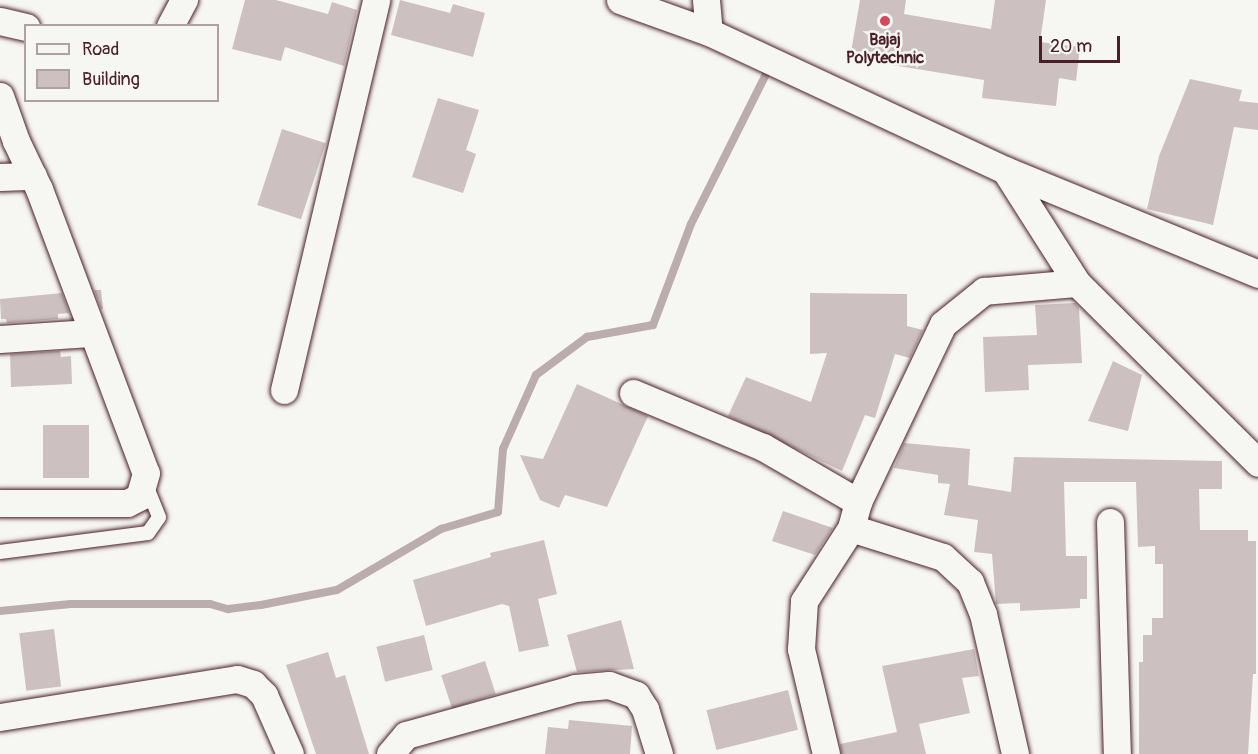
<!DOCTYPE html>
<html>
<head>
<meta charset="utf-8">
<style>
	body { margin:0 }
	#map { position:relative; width:1258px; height:754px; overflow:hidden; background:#f6f6f2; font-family:Pangolin,sans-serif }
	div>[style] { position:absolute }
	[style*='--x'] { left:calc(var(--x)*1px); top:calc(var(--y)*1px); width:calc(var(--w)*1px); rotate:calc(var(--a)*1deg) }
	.stream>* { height:8px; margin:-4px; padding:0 4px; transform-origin:4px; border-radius:4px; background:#bbadae }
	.building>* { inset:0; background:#ccc1c0; transform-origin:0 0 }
	.roads { filter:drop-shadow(0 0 2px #4a1f2b) drop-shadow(0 0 2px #4a1f2b) }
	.service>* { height:14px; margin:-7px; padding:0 7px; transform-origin:7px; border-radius:7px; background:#f6f6f2 }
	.minor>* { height:27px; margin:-13.5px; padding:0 13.5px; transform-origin:13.5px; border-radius:13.5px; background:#f6f6f2 }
	.dots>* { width:16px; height:16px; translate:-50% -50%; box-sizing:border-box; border:3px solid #f6f6f2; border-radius:50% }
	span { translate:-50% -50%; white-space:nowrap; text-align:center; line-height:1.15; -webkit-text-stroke:5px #f6f6f2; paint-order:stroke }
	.poi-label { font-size:16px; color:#4a1f2b; font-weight:700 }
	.legend { position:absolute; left:24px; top:24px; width:195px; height:78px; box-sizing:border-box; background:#f6f6f2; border:2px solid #b1a0a2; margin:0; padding:8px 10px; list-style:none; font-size:18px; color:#4a1f2b }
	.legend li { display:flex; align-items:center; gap:12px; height:30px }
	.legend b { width:30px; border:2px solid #b1a0a2 }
	.scale { position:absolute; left:1039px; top:36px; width:81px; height:27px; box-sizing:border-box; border:3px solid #4a1f2b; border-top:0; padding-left:8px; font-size:18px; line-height:21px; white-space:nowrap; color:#4a1f2b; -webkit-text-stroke:4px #f6f6f2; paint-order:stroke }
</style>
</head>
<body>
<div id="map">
	<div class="stream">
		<div style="--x:0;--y:611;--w:71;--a:-5.6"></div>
		<div style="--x:71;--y:604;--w:139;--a:0"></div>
		<div style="--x:210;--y:604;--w:19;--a:16"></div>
		<div style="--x:228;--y:609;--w:33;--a:-7"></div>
		<div style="--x:261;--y:605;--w:77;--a:-11.2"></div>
		<div style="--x:337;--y:590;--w:121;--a:-30.4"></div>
		<div style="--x:441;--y:529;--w:59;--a:-16.6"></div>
		<div style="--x:498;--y:512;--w:63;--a:-85.5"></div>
		<div style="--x:503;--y:449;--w:81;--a:-66"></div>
		<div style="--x:536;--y:375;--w:64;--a:-36.7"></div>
		<div style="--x:587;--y:337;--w:67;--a:-10.3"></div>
		<div style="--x:653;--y:325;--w:108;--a:-69.4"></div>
		<div style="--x:691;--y:224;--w:179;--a:-63.4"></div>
	</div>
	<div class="building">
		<div style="clip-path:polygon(245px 0,276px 0,328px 14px,332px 2px,357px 10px,344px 66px,285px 47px,281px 61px,232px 49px)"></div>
		<div style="clip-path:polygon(400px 0,450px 13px,453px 4px,485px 13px,473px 57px,391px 35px)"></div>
		<div style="clip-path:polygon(860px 0,906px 0,904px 14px,991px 29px,995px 0,1046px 0,1040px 42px,1080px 47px,1076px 81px,1059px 78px,1056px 106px,982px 98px,984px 80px,850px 58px)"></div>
		<div style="clip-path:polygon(1190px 79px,1242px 90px,1239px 101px,1258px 103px,1258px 130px,1234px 127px,1213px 225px,1147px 209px,1159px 156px)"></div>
		<div style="clip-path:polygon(438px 98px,479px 110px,466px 150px,476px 154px,463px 193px,412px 177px)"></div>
		<div style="left:282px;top:129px;width:46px;height:80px;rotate:18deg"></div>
		<div style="clip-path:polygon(94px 290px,101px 290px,103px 309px,101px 309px)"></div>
		<div style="clip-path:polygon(62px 293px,69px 313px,58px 314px,58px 319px,7px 323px,6px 319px,1px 319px,0 299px)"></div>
		<div style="clip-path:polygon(810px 293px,907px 294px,907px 326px,923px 330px,910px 358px,895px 354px,875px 418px,865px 415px,842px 471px,728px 416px,746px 377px,811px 402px,827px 353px,810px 354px)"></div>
		<div style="clip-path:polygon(1075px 303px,1079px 308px,1082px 363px,1028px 365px,1029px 390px,985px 392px,983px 337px,1037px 335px,1035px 305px)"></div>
		<div style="clip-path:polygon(60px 351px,61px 357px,71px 356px,72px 384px,11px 387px,10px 354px)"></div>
		<div style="clip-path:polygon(1113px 361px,1142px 375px,1128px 431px,1088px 421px)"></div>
		<div style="clip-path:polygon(577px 384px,648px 416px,607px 507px,565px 495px,559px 508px,540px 500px,520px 455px,543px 459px)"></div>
		<div style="left:43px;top:425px;width:46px;height:53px"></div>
		<div style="clip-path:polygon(904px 443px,970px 449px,968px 485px,1011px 492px,1014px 457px,1222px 461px,1222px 489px,1199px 489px,1200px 530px,1248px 530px,1248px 541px,1256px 541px,1256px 674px,1253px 674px,1248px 754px,1139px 754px,1139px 662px,1143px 662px,1143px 635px,1152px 635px,1152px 618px,1163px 618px,1163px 564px,1155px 564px,1155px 546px,1138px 547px,1136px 482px,1064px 482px,1066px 556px,1087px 556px,1087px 599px,1080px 599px,1080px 608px,1020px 611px,1020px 603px,996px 604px,992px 554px,974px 552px,978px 520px,944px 515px,950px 484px,938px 483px,938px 475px,894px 468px)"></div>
		<div style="clip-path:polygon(783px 511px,833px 528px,815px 555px,772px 541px)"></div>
		<div style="clip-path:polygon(544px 540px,557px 594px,538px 599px,549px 646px,519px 652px,509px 606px,502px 604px,426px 626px,413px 580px,491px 557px,490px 553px)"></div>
		<div style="clip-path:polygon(621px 620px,634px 669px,577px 672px,567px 635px)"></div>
		<div style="left:54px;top:629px;width:58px;height:35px;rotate:83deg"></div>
		<div style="left:424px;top:635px;width:36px;height:49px;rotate:76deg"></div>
		<div style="clip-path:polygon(974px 649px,979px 676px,962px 678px,970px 713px,919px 724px,926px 754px,841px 754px,840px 744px,897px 732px,882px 666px)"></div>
		<div style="clip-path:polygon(328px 652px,336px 678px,345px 675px,369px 754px,316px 754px,286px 665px)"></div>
		<div style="left:485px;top:661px;width:35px;height:46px;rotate:72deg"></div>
		<div style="left:788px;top:690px;width:41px;height:84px;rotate:76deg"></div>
		<div style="clip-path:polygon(569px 720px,632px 726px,630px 754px,545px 754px,548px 727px,568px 729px)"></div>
	</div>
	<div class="roads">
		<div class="service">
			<div style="--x:0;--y:552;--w:149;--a:-7.3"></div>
			<div style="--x:148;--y:533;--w:19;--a:-55"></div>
			<div style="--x:159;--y:517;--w:35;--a:-112"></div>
		</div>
		<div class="minor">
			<div style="--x:620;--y:0;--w:95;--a:19.8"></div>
			<div style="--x:709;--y:32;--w:327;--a:25"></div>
			<div style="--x:1005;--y:170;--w:274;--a:22.3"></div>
			<div style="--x:706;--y:0;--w:32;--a:85"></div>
			<div style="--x:0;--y:21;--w:27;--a:13"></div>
			<div style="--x:170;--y:26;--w:30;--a:-62"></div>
			<div style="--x:0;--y:96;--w:48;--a:70.4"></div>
			<div style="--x:16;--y:141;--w:53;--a:64.4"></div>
			<div style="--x:39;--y:189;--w:303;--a:69.4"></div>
			<div style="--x:146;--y:473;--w:25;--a:106"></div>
			<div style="--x:139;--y:497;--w:13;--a:153"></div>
			<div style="--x:127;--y:503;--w:127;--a:180"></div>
			<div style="--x:1005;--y:170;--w:134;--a:57.5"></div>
			<div style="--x:1077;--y:283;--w:255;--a:44.8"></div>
			<div style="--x:0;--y:177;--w:33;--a:-2"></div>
			<div style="--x:0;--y:339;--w:90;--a:-3.8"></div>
			<div style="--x:284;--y:390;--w:401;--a:-76.7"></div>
			<div style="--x:633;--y:393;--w:141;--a:22.6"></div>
			<div style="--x:763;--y:447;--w:110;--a:30.1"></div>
			<div style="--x:1110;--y:522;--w:232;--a:88.3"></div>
			<div style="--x:851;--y:528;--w:96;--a:17.5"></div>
			<div style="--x:943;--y:557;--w:37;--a:43"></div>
			<div style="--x:970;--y:582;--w:35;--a:68"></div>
			<div style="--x:983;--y:614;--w:144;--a:77.1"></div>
			<div style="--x:0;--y:717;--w:240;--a:-9.1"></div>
			<div style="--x:237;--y:679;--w:17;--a:17"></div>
			<div style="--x:253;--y:684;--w:16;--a:45"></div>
			<div style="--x:264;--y:695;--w:64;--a:66.2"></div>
			<div style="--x:390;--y:754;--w:25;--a:-50"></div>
			<div style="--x:406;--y:735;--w:175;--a:-15.5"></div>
			<div style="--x:575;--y:688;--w:34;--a:-5"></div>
			<div style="--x:609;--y:685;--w:29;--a:20"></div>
			<div style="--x:636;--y:695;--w:17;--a:57"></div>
			<div style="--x:645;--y:709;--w:47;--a:72.7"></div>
			<div style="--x:826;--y:754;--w:108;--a:-103.4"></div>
			<div style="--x:801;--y:649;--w:48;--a:-86.4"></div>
			<div style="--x:804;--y:601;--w:87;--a:-57.2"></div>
			<div style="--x:851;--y:528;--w:27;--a:-75"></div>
			<div style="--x:858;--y:502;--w:197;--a:-64.5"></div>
			<div style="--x:943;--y:324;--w:53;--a:-38.8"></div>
			<div style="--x:984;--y:291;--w:93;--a:-4.9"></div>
		</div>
	</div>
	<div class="dots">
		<div style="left:885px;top:21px;background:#d1495b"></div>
	</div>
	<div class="poi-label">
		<span style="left:885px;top:49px">Bajaj<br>Polytechnic</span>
	</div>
	<ul class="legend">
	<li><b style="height:8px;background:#f6f6f2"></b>Road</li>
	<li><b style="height:16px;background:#ccc1c0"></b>Building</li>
	</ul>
	<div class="scale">20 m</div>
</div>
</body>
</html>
